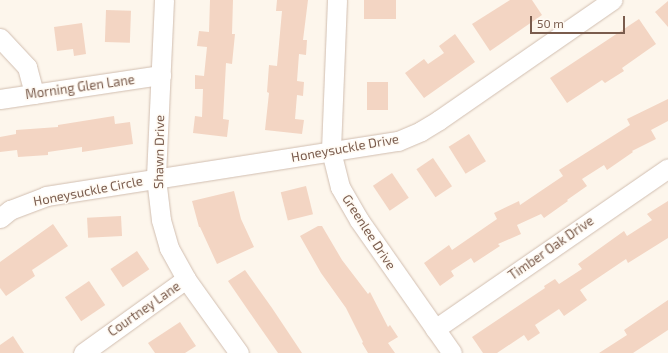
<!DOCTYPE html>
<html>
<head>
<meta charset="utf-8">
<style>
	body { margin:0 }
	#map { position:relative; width:668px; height:353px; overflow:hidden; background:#fdf6ec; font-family:"Exo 2",sans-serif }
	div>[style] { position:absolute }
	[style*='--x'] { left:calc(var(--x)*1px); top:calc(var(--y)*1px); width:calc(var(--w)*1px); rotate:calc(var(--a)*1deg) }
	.building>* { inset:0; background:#f3d5c3; transform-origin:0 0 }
	.roads { filter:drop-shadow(0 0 1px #d1beb0) drop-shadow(0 0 1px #d1beb0) }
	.minor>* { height:19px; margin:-9.5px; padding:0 9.5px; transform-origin:9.5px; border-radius:9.5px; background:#fff }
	span { translate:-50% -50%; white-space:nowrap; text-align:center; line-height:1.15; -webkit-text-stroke:3px #fffaf3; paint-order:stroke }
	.street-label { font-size:13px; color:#7a5c4d }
	.scale { position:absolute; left:530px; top:16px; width:95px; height:18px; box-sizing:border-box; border:2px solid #7a5c4d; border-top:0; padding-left:5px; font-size:12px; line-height:14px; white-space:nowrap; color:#7a5c4d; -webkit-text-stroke:3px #fffaf3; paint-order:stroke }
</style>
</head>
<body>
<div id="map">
	<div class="building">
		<div style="clip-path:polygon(210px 0,233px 0,232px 34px,235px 34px,232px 64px,226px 63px,223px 119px,229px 120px,227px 137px,193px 133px,195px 116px,202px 117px,203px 89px,195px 89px,195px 75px,204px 76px,207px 47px,197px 46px,199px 31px,209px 32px)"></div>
		<div style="clip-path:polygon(277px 0,308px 0,303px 40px,307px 40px,306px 55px,299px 54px,297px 81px,304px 82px,303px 96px,297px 95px,295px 119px,304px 120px,302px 134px,265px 130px,269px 93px,267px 92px,269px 65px,277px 66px,282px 11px,276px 11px)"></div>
		<div style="left:364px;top:0;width:32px;height:19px"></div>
		<div style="clip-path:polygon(510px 0,532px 0,542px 15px,490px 51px,472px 24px)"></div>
		<div style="clip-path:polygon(668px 1px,668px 27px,655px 12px)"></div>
		<div style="left:106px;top:10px;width:25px;height:32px;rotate:2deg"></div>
		<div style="clip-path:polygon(639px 19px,656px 44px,622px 68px,624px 71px,605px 83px,602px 80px,567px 103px,550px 78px)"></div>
		<div style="clip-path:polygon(82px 23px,86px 54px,74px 56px,73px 49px,57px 51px,54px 27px)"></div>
		<div style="clip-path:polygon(455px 34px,475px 62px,424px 98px,405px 73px,424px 59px,428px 64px,444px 53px,439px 46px)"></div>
		<div style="left:367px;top:82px;width:21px;height:28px"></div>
		<div style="clip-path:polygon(668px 99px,668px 121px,651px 130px,656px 139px,632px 151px,633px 152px,607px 170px,604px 165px,582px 179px,587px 186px,567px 200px,568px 201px,544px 218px,541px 214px,517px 225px,521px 234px,498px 244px,500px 246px,474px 263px,471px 258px,451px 271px,454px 276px,440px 286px,424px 263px,449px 245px,452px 250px,497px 219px,494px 213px,519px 201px,520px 205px,563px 176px,559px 170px,630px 125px,627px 119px)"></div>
		<div style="clip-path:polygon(114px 116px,115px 124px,130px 122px,133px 144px,82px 152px,82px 147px,48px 152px,48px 155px,18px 157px,17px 150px,0 152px,0 137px,16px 134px,16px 130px,58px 127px,58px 125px)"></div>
		<div style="left:469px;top:134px;width:32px;height:24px;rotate:58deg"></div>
		<div style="left:433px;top:158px;width:34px;height:20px;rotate:56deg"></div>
		<div style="left:392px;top:173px;width:30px;height:23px;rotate:56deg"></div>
		<div style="left:306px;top:186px;width:29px;height:26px;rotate:76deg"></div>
		<div style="clip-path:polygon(234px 191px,241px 219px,254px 247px,217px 264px,200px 227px,199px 227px,192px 201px)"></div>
		<div style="clip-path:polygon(668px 201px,668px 238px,628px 263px,626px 259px,580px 290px,587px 300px,564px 316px,559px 309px,535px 325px,540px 333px,528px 341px,524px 335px,497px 353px,483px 353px,472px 337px,545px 288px,544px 286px,555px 279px,559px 284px,582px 269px,578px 264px,624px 231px,627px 236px,652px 220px,647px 214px)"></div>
		<div style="left:121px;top:216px;width:20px;height:34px;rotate:87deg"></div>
		<div style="clip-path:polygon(53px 224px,68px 246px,32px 270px,35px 276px,6px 296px,0 288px,0 262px)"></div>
		<div style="clip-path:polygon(318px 226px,322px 226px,342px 260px,368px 294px,370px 292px,388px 327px,390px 325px,398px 337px,388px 343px,395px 353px,368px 353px,362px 343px,363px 342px,346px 308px,321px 273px,300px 236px)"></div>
		<div style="left:137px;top:251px;width:22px;height:32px;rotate:56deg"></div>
		<div style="clip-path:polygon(245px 270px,272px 308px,302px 353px,278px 353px,250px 313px,228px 281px)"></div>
		<div style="left:89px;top:281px;width:29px;height:29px;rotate:56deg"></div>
		<div style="clip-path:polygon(668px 300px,668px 330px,633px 353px,599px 353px,627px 335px,624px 330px)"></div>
		<div style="clip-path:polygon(180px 322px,196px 346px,185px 353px,155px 353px,148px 343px)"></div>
		<div style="clip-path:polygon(13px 336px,24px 353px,0 353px,0 345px)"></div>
	</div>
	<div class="roads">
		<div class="minor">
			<div style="--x:164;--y:0;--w:178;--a:92.6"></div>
			<div style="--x:156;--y:178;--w:42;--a:83.2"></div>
			<div style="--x:161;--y:220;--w:29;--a:74"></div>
			<div style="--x:169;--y:248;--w:35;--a:61"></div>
			<div style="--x:186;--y:279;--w:91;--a:54.4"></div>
			<div style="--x:337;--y:0;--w:151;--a:92.3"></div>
			<div style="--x:331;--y:151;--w:37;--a:76"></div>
			<div style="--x:340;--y:187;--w:38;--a:60"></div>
			<div style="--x:359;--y:220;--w:162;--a:55"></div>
			<div style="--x:0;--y:38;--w:40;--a:47"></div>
			<div style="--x:27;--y:67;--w:28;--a:75"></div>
			<div style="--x:0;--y:99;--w:163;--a:-8.5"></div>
			<div style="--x:0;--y:218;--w:13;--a:-39"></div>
			<div style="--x:10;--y:210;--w:39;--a:-21"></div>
			<div style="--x:46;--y:196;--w:356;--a:-8.9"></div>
			<div style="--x:398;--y:141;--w:25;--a:-23"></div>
			<div style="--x:421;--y:131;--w:21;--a:-31"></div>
			<div style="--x:439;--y:120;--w:211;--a:-34.7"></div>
			<div style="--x:435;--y:329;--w:283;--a:-34.6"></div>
			<div style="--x:83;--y:353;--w:127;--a:-35.7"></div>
		</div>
	</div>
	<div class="street-label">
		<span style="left:80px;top:87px;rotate:-8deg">Morning Glen Lane</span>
		<span style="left:345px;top:148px;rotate:-10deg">Honeysuckle Drive</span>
		<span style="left:159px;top:152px;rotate:-89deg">Shawn Drive</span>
		<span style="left:88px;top:191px;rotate:-11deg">Honeysuckle Circle</span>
		<span style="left:369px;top:232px;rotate:57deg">Greenlee Drive</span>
		<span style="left:551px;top:248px;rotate:-35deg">Timber Oak Drive</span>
		<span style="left:144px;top:309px;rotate:-35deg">Courtney Lane</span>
	</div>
	<div class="scale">50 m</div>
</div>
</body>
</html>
